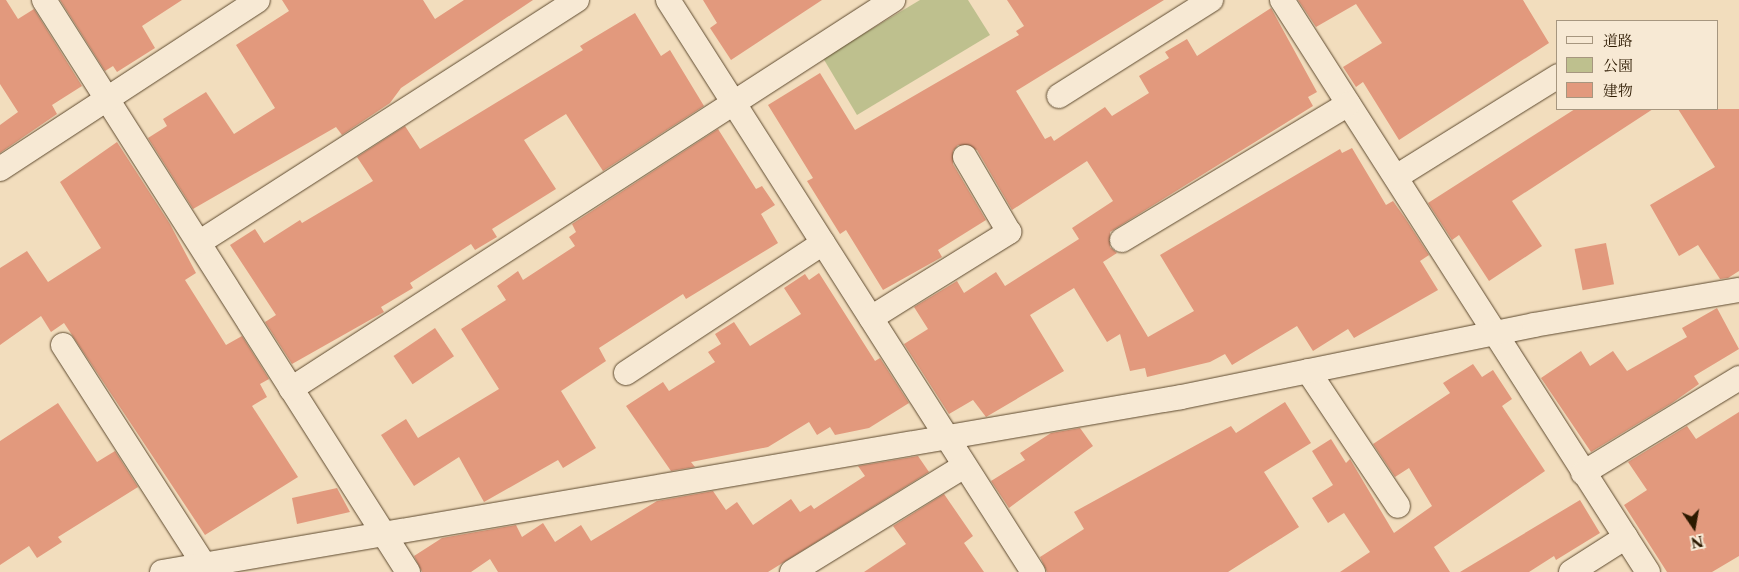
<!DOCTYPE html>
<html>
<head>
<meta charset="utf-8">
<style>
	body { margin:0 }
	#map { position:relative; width:1739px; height:572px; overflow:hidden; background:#f2ddbd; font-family:"Libre Caslon Text","Noto Serif JP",serif }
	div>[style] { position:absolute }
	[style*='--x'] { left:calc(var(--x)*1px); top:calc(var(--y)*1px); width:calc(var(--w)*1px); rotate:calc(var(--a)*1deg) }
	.green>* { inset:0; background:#bec08e }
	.building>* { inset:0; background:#e2997d; transform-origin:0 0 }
	.roads { filter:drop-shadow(0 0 1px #5e4a2f) drop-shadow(0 0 1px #5e4a2f) }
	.street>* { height:24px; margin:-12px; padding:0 12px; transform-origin:12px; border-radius:12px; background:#f7e9d4 }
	span { translate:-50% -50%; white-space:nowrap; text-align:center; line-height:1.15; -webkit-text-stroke:4px #f7e9d4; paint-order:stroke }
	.legend { position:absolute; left:1556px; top:20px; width:162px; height:90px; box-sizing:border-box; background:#f7e9d4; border:1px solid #a6967f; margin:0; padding:6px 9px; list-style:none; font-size:15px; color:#2c1900 }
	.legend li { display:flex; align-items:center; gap:10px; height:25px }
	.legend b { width:25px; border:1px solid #a6967f }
	.north { position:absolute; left:1669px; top:502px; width:50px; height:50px; -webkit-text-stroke:4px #f7e9d4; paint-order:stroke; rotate:168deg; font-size:14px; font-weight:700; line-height:20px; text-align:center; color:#2c1900 }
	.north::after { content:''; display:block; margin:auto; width:18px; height:22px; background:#2c1900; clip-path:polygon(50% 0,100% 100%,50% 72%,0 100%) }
</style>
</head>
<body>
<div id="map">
	<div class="green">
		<div style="clip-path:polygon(920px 0,968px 0,990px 35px,857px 115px,823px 58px)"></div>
	</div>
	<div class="building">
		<div style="clip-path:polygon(0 0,6px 0,18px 19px,34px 9px,82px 86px,52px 105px,57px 114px,0 153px,0 125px,18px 112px,0 84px)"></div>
		<div style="clip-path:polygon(60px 0,182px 0,142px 26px,155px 48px,117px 72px,113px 66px,105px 71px)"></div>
		<div style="clip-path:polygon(282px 0,423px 0,435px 19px,464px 0,533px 0,401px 88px,390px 103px,342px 135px,336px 127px,193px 209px,148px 138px,167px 126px,163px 119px,206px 92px,234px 134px,275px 108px,236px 45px,289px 11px)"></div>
		<div style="clip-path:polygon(703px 0,822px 0,731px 60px,710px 28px,717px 23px)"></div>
		<div style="clip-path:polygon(1007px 0,1164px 0,1016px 91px,1045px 139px,1051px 136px,1054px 141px,1105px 107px,1112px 116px,1149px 93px,1139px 76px,1169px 58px,1165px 52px,1187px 39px,1197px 56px,1271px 8px,1317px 92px,1308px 97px,1313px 106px,1110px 232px,1110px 247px,1117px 253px,1103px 262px,1148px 337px,1194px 311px,1160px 255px,1340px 149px,1342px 153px,1352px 148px,1386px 205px,1393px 201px,1405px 218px,1429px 255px,1420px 261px,1438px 290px,1354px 338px,1348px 329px,1313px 351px,1297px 326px,1232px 365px,1225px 354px,1210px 362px,1147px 377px,1145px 368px,1130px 371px,1120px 334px,1107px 342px,1074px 288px,1030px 315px,1064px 371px,986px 417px,973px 400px,949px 414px,904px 344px,928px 329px,914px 307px,957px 281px,964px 293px,996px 272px,1005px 286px,1079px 239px,1072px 228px,1113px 201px,1087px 161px,1012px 210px,977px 150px,958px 145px,953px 151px,953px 164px,986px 220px,938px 250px,942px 257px,883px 290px,846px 230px,840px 234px,807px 181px,813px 178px,768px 105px,820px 73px,855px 130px,1019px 35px,1016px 31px,1024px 26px)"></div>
		<div style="clip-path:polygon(1298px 0,1523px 0,1549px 43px,1399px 140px,1363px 82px,1356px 87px,1343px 67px,1382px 43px,1356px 4px,1316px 27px)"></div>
		<div style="clip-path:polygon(635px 13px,661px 56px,670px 50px,704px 106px,603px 171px,566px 114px,524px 140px,556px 189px,492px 229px,497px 237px,475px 250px,471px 244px,410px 283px,413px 288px,381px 307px,384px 312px,292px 364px,265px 322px,276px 315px,230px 245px,255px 229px,264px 243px,300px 220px,302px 223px,373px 181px,357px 157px,405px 126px,420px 149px,583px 50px,580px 46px)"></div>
		<div style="clip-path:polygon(1575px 109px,1653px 109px,1512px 201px,1542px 246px,1489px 281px,1459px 235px,1452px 240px,1428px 203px)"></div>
		<div style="clip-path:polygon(1678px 109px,1739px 109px,1739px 271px,1728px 278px,1720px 279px,1698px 245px,1679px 256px,1650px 205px,1715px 167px)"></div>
		<div style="clip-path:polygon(718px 129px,756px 189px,762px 186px,775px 205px,761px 214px,778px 243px,686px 299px,683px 294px,599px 348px,606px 361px,561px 391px,596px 448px,563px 468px,558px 460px,484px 502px,459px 457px,414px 486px,381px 435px,406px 419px,418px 438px,499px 389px,461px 329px,506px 300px,497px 286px,518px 271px,523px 280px,575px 246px,569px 237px,576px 232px,572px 224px)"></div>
		<div style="clip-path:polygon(117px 142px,170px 224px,196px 273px,185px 280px,226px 345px,242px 336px,269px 379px,260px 384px,267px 397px,252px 406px,298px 477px,205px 535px,64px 323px,51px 332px,41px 316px,0 345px,0 268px,27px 251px,48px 282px,101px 248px,60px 182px)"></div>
		<div style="left:1606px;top:243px;width:42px;height:32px;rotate:79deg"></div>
		<div style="clip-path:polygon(819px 273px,875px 361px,880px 358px,909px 403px,869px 428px,835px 435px,830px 427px,817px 435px,809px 422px,768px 447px,691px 462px,695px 467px,671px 471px,626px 406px,663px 382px,669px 391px,715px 362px,708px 352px,721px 344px,715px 334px,734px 322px,750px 346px,801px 314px,784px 288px,805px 274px,809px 280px)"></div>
		<div style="clip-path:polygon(1717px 308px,1739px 349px,1694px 376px,1699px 384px,1672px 403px,1591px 452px,1541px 378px,1581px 351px,1590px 366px,1613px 351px,1627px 371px,1687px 337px,1682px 328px)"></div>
		<div style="left:435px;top:328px;width:34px;height:50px;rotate:56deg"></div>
		<div style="clip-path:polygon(1473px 364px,1482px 377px,1493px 370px,1512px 399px,1502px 406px,1545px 471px,1434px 547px,1450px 572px,1340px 572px,1370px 552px,1344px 513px,1328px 523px,1312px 498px,1333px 485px,1312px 451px,1331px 439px,1346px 463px,1350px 459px,1394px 533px,1432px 506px,1409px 468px,1395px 477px,1373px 444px,1450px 393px,1443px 383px)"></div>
		<div style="clip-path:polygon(1285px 402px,1311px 443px,1264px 472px,1299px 527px,1228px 572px,1047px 572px,1040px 557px,1084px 529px,1074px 512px,1231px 426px,1236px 433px)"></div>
		<div style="clip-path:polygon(58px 403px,97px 462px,115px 451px,138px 487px,58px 537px,62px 542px,37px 558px,29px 546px,0 565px,0 441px)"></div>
		<div style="clip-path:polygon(1739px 412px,1739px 556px,1712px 572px,1667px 572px,1624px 505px,1647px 490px,1628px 462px,1687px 426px,1696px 439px)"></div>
		<div style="clip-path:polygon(1080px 428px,1093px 446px,1009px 508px,991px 481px,1025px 460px,1020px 453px,1051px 433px)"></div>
		<div style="clip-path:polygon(918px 456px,929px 472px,768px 572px,498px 572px,490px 559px,471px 572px,422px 572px,414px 556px,442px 538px,516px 525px,522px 537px,543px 523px,555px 542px,581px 525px,591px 541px,657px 501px,713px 491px,726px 510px,737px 502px,753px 525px,791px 499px,800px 512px,811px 505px,814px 509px,865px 476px,858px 466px)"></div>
		<div style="clip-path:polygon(337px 488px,350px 512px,297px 524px,292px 498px)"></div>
		<div style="clip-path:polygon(944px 494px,973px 536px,964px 543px,984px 572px,864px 572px,906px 544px,893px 526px)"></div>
		<div style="clip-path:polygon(1580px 500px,1600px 533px,1556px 560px,1554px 556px,1529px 572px,1460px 572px)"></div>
	</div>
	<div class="roads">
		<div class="street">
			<div style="--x:44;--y:0;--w:678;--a:57.53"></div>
			<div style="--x:668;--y:0;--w:679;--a:57.46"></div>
			<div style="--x:1282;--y:0;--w:679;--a:57.39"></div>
			<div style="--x:1059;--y:96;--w:180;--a:-32.3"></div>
			<div style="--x:0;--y:169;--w:308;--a:-33.2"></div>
			<div style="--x:1396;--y:177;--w:191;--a:-31.9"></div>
			<div style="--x:1122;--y:240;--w:264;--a:-31"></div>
			<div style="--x:200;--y:242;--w:448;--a:-32.7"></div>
			<div style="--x:871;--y:318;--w:163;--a:-31.9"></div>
			<div style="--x:1009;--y:232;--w:87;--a:-120.4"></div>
			<div style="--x:63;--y:345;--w:270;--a:57.3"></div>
			<div style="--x:1308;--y:371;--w:162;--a:56.3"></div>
			<div style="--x:626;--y:373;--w:236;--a:-33.4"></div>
			<div style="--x:291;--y:389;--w:717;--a:-32.87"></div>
			<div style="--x:1583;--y:473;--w:183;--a:-31.3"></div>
			<div style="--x:162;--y:572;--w:1034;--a:-9.74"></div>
			<div style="--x:1181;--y:397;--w:360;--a:-11.5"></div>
			<div style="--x:1534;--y:325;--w:208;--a:-9.7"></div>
			<div style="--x:792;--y:572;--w:202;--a:-31.6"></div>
			<div style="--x:1571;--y:572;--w:65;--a:-32.5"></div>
		</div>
	</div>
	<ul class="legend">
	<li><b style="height:6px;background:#f7e9d4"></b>道路</li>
	<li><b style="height:14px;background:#bec08e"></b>公園</li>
	<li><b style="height:14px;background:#e2997d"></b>建物</li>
	</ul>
	<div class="north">N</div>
</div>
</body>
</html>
